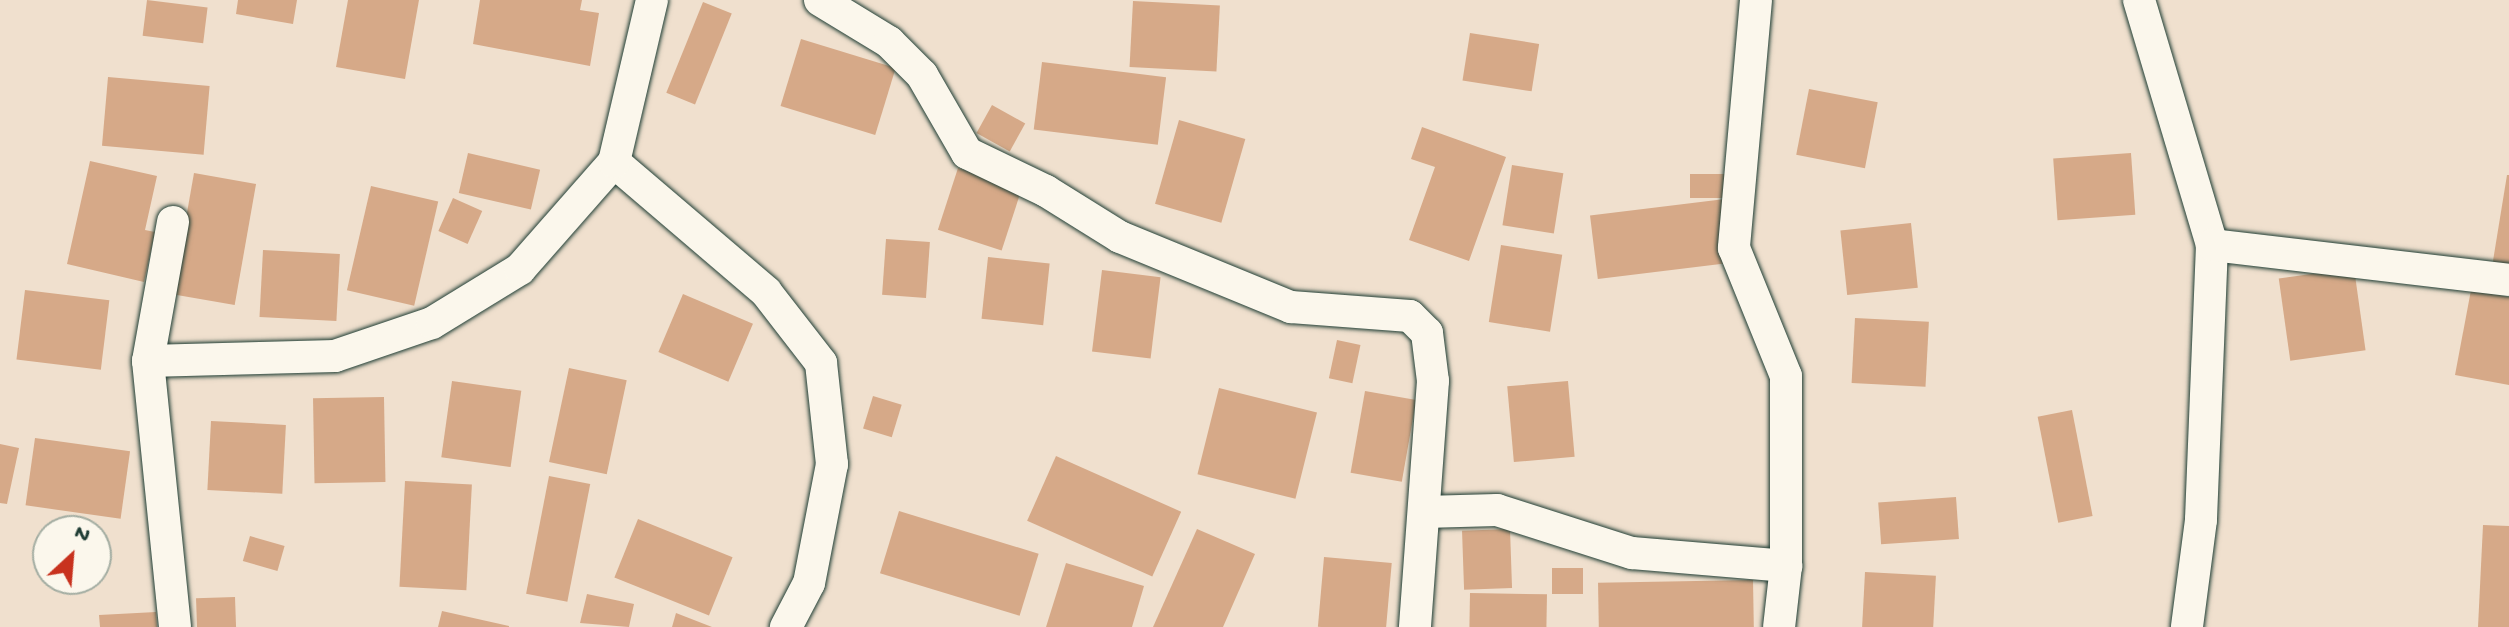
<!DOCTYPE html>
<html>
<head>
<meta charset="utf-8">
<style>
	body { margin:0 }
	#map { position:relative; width:2509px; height:627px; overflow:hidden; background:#f0e0ce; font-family:"Gochi Hand",sans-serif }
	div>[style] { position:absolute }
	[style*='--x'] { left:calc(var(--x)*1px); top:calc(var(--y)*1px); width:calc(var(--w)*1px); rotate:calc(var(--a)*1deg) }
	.building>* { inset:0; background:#d6a988; transform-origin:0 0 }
	.roads { filter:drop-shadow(0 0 2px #1f3d34) drop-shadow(0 0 2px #1f3d34) }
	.street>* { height:32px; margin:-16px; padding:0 16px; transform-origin:16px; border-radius:16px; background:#fbf7ec }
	span { translate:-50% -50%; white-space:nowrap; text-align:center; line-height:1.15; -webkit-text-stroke:6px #fbf7ec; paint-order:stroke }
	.north { position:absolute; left:32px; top:515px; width:80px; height:80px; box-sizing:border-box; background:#fbf7ec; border:2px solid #a3ada2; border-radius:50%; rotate:26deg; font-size:22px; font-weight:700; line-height:32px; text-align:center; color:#1f3d34 }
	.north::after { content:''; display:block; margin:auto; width:28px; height:36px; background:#c8321e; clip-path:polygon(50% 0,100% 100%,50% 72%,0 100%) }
</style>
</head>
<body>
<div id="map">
	<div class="building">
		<div style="left:147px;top:0;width:61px;height:36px;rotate:7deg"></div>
		<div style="clip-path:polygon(238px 0,297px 0,293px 24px,236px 14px)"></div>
		<div style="clip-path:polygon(348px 0,419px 0,405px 79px,336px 67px)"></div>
		<div style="clip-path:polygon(480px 0,582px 0,580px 10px,599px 13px,590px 66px,473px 44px)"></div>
		<div style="left:1133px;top:1px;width:87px;height:66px;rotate:3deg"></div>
		<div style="left:703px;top:2px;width:31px;height:98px;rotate:22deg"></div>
		<div style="left:1470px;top:33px;width:70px;height:48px;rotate:9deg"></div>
		<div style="left:801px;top:39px;width:99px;height:70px;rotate:17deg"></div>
		<div style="left:1042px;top:62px;width:125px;height:68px;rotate:7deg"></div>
		<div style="left:108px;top:77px;width:102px;height:69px;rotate:5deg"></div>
		<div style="left:1809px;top:89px;width:70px;height:67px;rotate:11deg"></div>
		<div style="left:992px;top:105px;width:38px;height:32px;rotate:29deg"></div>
		<div style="left:1179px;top:120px;width:69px;height:87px;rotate:16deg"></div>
		<div style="clip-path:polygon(1422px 127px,1506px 157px,1469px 261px,1409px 240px,1435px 167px,1411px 159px)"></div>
		<div style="left:468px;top:153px;width:74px;height:41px;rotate:13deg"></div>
		<div style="left:2131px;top:153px;width:62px;height:78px;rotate:86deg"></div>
		<div style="clip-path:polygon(90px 161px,157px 176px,145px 230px,155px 232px,144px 282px,67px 264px)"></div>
		<div style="left:1512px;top:165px;width:52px;height:61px;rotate:9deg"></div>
		<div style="left:958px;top:168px;width:67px;height:65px;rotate:18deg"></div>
		<div style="left:194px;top:173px;width:63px;height:123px;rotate:10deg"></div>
		<div style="left:1690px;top:174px;width:45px;height:24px"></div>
		<div style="clip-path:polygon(2507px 175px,2509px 175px,2509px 270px,2492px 267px)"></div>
		<div style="left:371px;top:186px;width:69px;height:107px;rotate:13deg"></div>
		<div style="left:453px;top:198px;width:32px;height:36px;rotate:24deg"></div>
		<div style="left:1725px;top:199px;width:64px;height:136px;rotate:83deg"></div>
		<div style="left:1911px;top:223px;width:65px;height:71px;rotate:84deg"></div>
		<div style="left:886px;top:239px;width:44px;height:56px;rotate:4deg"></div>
		<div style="left:1501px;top:245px;width:62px;height:78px;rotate:9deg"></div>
		<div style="left:263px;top:250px;width:77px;height:67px;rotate:3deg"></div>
		<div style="left:988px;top:257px;width:62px;height:62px;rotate:6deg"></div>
		<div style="left:2354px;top:268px;width:83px;height:76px;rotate:82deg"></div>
		<div style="left:1102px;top:270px;width:59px;height:82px;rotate:7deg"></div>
		<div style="left:25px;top:290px;width:85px;height:70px;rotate:7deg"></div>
		<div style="clip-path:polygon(2471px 290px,2509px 297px,2509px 385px,2455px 375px)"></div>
		<div style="left:683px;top:294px;width:76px;height:63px;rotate:23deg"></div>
		<div style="left:1855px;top:318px;width:74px;height:65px;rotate:3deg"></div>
		<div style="left:1337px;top:340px;width:24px;height:39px;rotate:12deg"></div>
		<div style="left:569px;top:368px;width:59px;height:96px;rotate:12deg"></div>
		<div style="left:452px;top:381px;width:70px;height:77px;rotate:8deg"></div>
		<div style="left:1568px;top:381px;width:76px;height:61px;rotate:85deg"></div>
		<div style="left:1219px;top:388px;width:101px;height:89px;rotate:14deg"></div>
		<div style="left:1365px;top:391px;width:52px;height:83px;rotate:10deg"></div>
		<div style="left:873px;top:396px;width:30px;height:34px;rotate:17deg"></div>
		<div style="left:384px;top:397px;width:85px;height:71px;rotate:89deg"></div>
		<div style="left:2072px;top:410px;width:108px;height:35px;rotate:79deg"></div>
		<div style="left:211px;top:421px;width:75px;height:69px;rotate:3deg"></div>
		<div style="left:35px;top:438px;width:96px;height:68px;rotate:8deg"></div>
		<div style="clip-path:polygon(0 444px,19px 448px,7px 504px,0 503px)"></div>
		<div style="left:1056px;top:456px;width:137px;height:71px;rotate:24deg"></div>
		<div style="left:549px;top:476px;width:42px;height:120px;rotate:11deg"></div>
		<div style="left:405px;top:481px;width:67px;height:106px;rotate:3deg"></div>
		<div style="left:1956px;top:497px;width:42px;height:78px;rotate:86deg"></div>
		<div style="left:899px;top:511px;width:146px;height:65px;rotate:17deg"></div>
		<div style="left:638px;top:519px;width:102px;height:63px;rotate:22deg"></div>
		<div style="clip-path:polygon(2483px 525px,2509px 526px,2509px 627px,2478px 627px)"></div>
		<div style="clip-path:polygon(1197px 529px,1255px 554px,1223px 627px,1153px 627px)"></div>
		<div style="left:1510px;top:529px;width:59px;height:48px;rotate:88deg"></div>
		<div style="left:250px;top:536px;width:36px;height:26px;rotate:16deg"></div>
		<div style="left:1324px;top:557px;width:68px;height:70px;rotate:5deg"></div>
		<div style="clip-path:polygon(1066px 563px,1144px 586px,1132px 627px,1046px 627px)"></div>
		<div style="left:1552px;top:568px;width:31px;height:26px"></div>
		<div style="left:1865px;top:572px;width:71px;height:55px;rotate:3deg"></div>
		<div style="left:1753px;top:580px;width:47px;height:155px;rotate:89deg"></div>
		<div style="left:1470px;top:593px;width:77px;height:34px;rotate:1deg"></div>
		<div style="clip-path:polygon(587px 594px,634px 604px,629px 627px,580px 623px)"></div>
		<div style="left:235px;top:597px;width:30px;height:39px;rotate:88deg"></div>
		<div style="clip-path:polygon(442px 611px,509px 626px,509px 627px,438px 627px)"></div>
		<div style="clip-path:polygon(156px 612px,157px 627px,100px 627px,99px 615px)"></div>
		<div style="clip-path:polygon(676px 613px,712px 627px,672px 627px)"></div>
	</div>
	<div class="roads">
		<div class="street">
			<div style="--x:820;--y:0;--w:81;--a:31.3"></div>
			<div style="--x:889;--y:42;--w:47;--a:45"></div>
			<div style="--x:922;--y:75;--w:90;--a:60"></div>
			<div style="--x:967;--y:153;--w:88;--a:25.7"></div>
			<div style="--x:1046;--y:191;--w:87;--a:31.9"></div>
			<div style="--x:1120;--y:237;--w:185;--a:22.3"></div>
			<div style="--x:1291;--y:307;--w:119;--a:4.3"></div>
			<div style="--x:1410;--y:316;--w:24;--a:45"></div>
			<div style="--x:1427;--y:333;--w:48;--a:82.9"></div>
			<div style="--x:1433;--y:381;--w:247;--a:94.2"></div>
			<div style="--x:1756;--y:0;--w:249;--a:95.1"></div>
			<div style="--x:1734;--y:248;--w:138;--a:67.9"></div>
			<div style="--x:1786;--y:376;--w:190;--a:90"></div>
			<div style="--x:1786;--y:566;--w:61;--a:96.5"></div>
			<div style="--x:2139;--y:0;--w:256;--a:73.4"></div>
			<div style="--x:2212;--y:245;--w:275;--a:92.3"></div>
			<div style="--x:2201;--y:520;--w:108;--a:97.5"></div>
			<div style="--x:614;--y:162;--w:200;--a:40.5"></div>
			<div style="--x:766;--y:292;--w:90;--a:52.2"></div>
			<div style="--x:821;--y:363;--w:102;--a:83.8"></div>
			<div style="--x:832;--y:464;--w:121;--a:100.9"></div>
			<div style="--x:809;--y:583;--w:50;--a:117.6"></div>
			<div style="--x:173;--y:222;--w:141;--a:100.2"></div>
			<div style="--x:148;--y:361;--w:267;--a:84.2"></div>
			<div style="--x:2212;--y:245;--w:299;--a:6.7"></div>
			<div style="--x:148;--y:361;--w:187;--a:-1.5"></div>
			<div style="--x:335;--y:356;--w:102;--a:-18.8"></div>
			<div style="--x:432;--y:323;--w:103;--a:-31.5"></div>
			<div style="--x:520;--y:269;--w:142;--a:-48.7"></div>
			<div style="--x:614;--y:162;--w:166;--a:-76.8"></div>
			<div style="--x:1424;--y:512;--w:73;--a:-1.6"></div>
			<div style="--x:1497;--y:510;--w:142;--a:17.7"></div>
			<div style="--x:1632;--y:553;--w:155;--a:4.8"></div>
		</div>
	</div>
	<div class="north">N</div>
</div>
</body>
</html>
